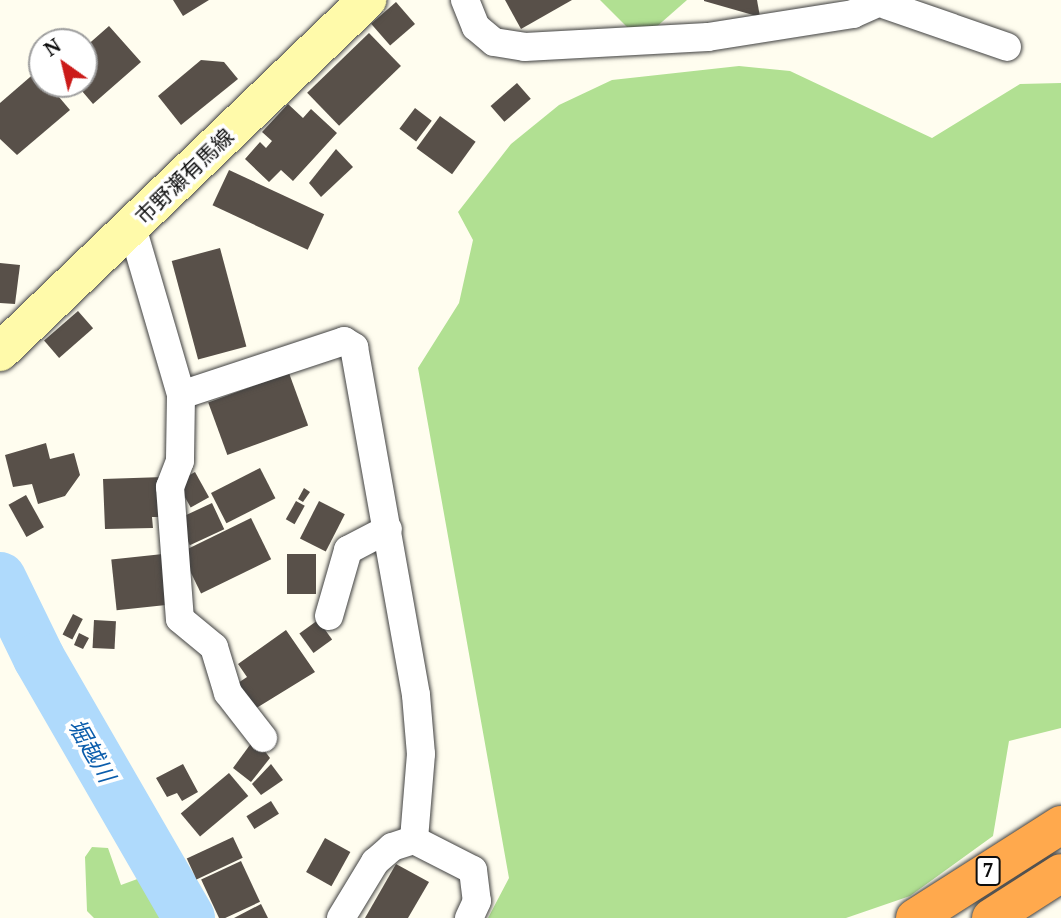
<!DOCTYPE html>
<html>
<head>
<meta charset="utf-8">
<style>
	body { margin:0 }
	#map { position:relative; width:1061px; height:918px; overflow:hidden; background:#fffdef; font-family:"Noto Serif","Noto Sans JP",serif }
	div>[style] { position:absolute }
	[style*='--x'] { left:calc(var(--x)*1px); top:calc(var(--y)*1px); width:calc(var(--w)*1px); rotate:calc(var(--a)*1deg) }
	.forest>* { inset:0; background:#b1e092 }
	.river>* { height:52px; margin:-26px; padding:0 26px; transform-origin:26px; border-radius:26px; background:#afdafc }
	.building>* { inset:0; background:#585049; transform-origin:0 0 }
	.roads { filter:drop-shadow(0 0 2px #414141) drop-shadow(0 0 2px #414141) }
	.minor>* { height:28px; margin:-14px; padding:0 14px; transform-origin:14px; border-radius:14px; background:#fff }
	.secondary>* { height:38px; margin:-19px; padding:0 19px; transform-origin:19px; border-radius:19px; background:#fffaaa }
	.motorway>* { height:38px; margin:-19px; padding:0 19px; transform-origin:19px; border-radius:19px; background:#ffa94d }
	span { translate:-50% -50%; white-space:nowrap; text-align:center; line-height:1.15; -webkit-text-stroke:7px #fff; paint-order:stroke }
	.shield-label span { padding:2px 5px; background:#fff; border:2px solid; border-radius:5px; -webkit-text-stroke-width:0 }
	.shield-label { font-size:19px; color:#0e0e0e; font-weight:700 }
	.street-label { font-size:21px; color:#0e0e0e }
	.water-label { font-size:23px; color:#0b5dac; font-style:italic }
	.north { position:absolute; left:28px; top:28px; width:70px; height:70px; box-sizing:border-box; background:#fff; border:2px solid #9f9f9f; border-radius:50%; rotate:326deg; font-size:19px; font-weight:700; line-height:28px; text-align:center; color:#0e0e0e }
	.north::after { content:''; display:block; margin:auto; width:24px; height:32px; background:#cb1b19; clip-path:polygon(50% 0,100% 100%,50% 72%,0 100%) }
</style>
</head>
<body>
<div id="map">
	<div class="forest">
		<div style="clip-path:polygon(600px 0,687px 0,654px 29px,627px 27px)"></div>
		<div style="clip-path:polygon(739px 66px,790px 71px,932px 138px,1020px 84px,1061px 83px,1061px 728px,1009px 741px,993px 836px,910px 896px,846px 918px,488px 918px,509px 878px,418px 368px,459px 303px,473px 240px,458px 212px,511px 144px,559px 105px,612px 80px)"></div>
		<div style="clip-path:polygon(92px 847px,108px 848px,121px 885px,151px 874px,185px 918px,94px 918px,87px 911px,85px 857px)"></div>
	</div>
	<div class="river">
		<div style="--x:0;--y:578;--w:89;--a:64"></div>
		<div style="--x:39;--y:658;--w:300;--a:60"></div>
	</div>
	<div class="building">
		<div style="clip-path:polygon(173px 0,209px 0,183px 16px)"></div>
		<div style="clip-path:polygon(505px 0,572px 0,521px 29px)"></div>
		<div style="clip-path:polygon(757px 0,760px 17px,704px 1px,704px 0)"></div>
		<div style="left:396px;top:2px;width:29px;height:33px;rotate:49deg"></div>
		<div style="clip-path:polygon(109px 26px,141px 62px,93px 104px,76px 84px,84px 84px,84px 48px)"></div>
		<div style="left:369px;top:33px;width:46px;height:86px;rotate:46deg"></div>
		<div style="clip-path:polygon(201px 60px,224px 62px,238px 79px,181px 125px,158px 96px)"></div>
		<div style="clip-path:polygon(37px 71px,70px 110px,17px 155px,0 139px,0 103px)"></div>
		<div style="left:517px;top:83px;width:21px;height:35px;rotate:49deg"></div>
		<div style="clip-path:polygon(288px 104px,303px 118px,311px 109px,337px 133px,293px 181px,281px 170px,269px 182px,245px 159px,260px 142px,266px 148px,272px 141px,262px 132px)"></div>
		<div style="left:415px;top:108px;width:21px;height:26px;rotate:37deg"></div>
		<div style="left:440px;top:116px;width:44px;height:40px;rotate:36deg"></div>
		<div style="clip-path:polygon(336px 149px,353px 167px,321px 197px,309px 183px)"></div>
		<div style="left:229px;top:170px;width:105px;height:39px;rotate:25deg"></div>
		<div style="left:220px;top:248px;width:102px;height:50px;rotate:75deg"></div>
		<div style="clip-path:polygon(0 263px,20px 265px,15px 304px,0 303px)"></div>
		<div style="left:78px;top:311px;width:23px;height:45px;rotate:49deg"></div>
		<div style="left:289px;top:373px;width:56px;height:86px;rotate:70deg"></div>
		<div style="clip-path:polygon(46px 443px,50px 459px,74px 453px,80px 475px,65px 496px,38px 504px,32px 484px,13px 487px,5px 455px)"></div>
		<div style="left:260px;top:468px;width:34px;height:55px;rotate:63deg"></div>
		<div style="left:195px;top:472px;width:29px;height:21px;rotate:61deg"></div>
		<div style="clip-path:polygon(164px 477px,165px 517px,152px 517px,153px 528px,105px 529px,103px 479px)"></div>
		<div style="clip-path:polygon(304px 488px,310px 492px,303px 502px,298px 499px)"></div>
		<div style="left:26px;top:495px;width:37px;height:20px;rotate:61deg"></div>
		<div style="left:296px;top:501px;width:10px;height:21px;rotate:29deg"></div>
		<div style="left:319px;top:501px;width:29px;height:42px;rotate:27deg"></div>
		<div style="left:212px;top:503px;width:29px;height:38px;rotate:65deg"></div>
		<div style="left:251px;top:518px;width:46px;height:78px;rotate:64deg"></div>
		<div style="left:163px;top:554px;width:51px;height:52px;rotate:84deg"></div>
		<div style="left:287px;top:554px;width:29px;height:40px"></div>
		<div style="left:73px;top:614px;width:11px;height:23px;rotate:27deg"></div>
		<div style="left:94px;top:620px;width:22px;height:28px;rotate:3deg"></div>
		<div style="left:318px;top:620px;width:24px;height:23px;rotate:54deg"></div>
		<div style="clip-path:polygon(286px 630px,315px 672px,253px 710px,235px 685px,247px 677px,238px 664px)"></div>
		<div style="clip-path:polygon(79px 633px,89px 638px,83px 649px,74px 645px)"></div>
		<div style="clip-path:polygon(255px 738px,270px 758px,251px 782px,233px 768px)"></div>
		<div style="clip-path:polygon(183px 764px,198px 792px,182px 801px,177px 793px,167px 797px,156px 778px)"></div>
		<div style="clip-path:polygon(271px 764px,283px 780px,261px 795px,252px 784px)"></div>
		<div style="left:229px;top:773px;width:30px;height:63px;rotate:50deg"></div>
		<div style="left:271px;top:801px;width:15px;height:29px;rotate:58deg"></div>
		<div style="left:233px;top:837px;width:23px;height:51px;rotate:65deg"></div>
		<div style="left:325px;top:838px;width:29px;height:39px;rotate:29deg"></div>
		<div style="left:241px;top:861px;width:45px;height:44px;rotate:65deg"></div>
		<div style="clip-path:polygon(396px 864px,429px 882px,408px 918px,365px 918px)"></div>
		<div style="clip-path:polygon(261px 904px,268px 918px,234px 918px)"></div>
	</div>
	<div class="roads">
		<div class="minor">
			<div style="--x:465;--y:0;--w:29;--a:68"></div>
			<div style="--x:476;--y:27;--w:23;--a:40"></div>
			<div style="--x:494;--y:42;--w:31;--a:9"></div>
			<div style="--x:525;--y:47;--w:183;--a:-3.1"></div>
			<div style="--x:708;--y:37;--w:147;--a:-9"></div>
			<div style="--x:853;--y:14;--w:35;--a:-24"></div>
			<div style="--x:886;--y:5;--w:128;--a:19.1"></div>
			<div style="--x:132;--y:227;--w:175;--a:73.7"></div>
			<div style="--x:181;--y:395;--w:172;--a:-18.3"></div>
			<div style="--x:344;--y:341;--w:12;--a:31"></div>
			<div style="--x:354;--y:347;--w:353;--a:79.9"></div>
			<div style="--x:416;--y:695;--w:59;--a:85.2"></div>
			<div style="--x:421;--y:754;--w:86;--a:94.7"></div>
			<div style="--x:181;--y:395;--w:66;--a:90.9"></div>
			<div style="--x:180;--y:461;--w:28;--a:111"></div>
			<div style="--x:170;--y:487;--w:132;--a:85.7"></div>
			<div style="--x:180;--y:619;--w:44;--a:39.5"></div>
			<div style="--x:214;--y:647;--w:48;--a:73.1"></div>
			<div style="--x:228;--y:693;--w:57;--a:52.1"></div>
			<div style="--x:329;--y:616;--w:69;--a:-73.9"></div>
			<div style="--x:348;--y:550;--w:45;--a:-27.7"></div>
			<div style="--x:341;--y:918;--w:66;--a:-58.7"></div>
			<div style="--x:375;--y:862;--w:23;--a:-41"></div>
			<div style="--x:392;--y:847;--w:23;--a:-18"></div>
			<div style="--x:414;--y:840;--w:66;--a:27"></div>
			<div style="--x:473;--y:870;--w:31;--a:83"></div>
			<div style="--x:477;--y:901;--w:19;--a:115"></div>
		</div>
		<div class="secondary">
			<div style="--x:0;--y:352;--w:509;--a:-43.8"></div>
		</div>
		<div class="motorway">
			<div style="--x:915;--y:918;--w:173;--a:-32.5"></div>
			<div style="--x:991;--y:918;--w:83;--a:-32.7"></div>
		</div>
	</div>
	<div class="shield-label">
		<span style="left:988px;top:871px">7</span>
	</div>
	<div class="street-label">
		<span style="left:184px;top:176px;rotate:-44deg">市野瀬有馬線</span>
	</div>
	<div class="water-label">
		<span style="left:92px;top:750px;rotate:60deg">堀越川</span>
	</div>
	<div class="north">N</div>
</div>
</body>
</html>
